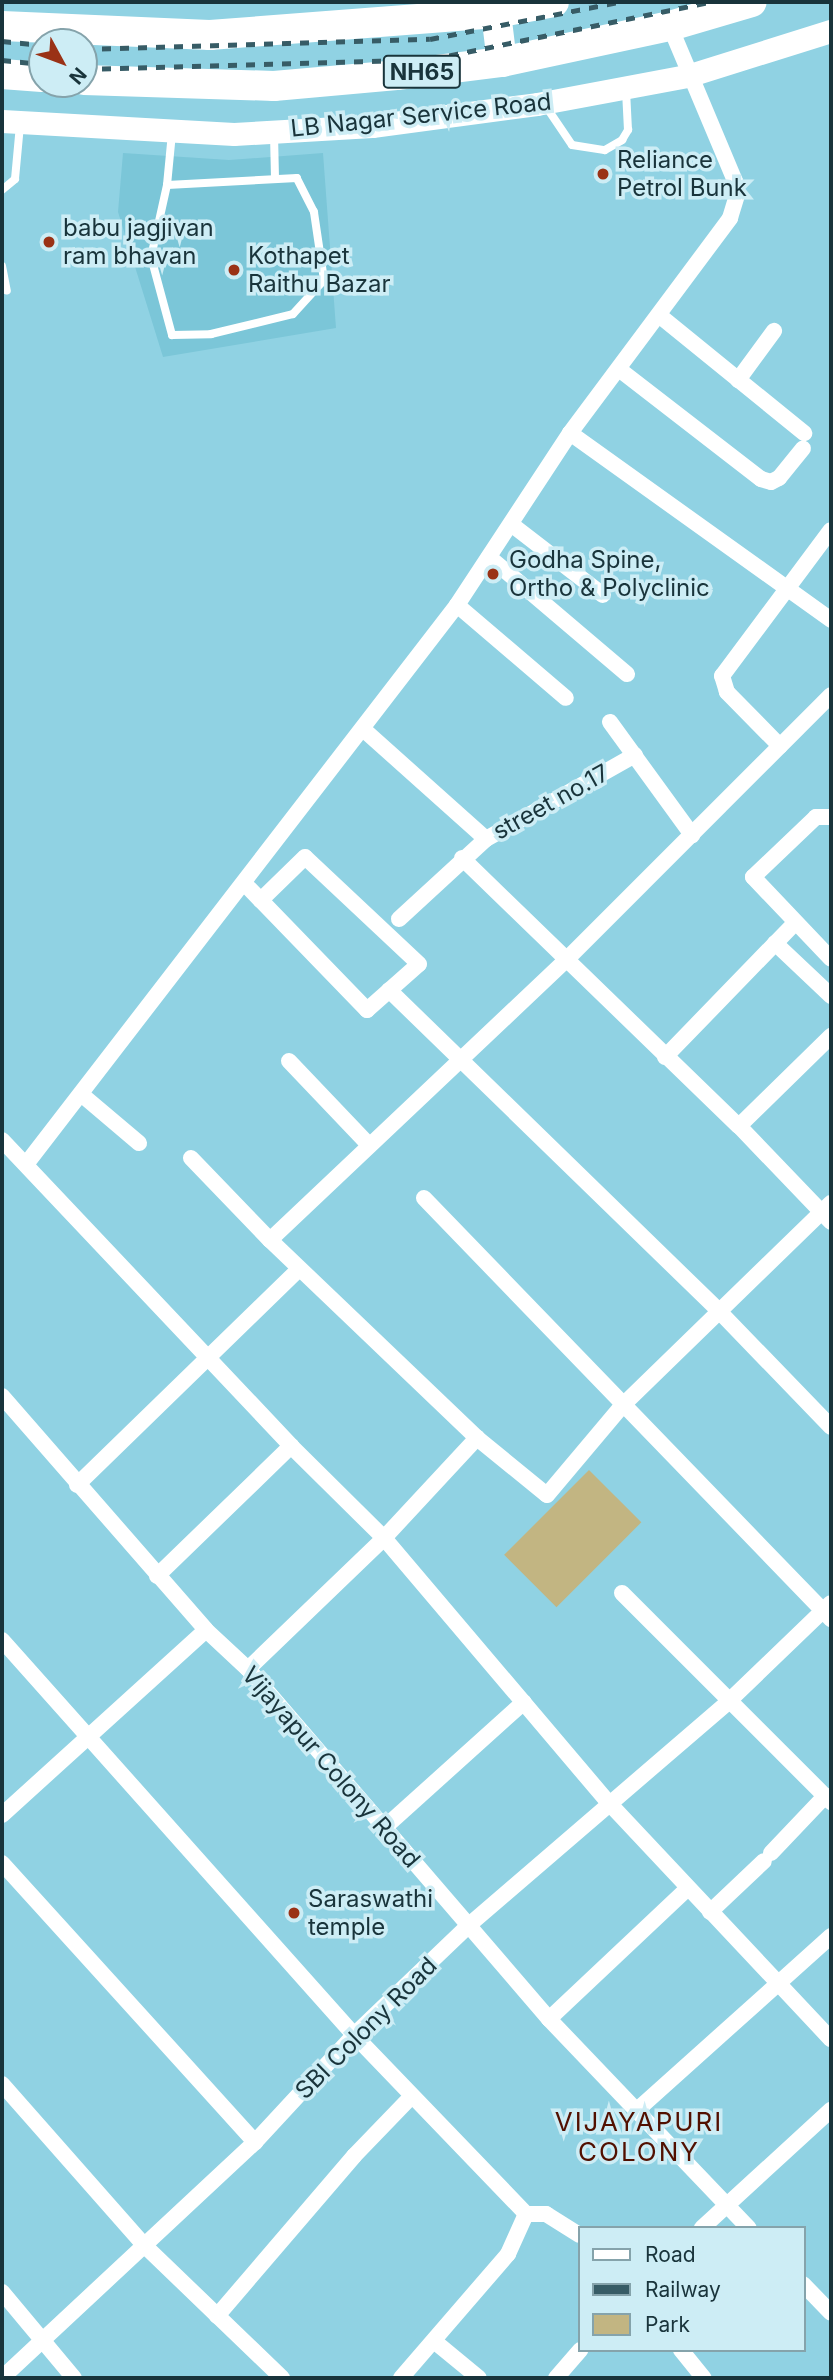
<!DOCTYPE html>
<html>
<head>
<meta charset="utf-8">
<style>
	body { margin:0 }
	#map { position:relative; width:833px; height:2380px; overflow:hidden; background:#90d2e3; font-family:Inter,sans-serif }
	div>[style] { position:absolute }
	[style*='--x'] { left:calc(var(--x)*1px); top:calc(var(--y)*1px); width:calc(var(--w)*1px); rotate:calc(var(--a)*1deg) }
	.built>* { inset:0; background:#7bc6d8 }
	.green>* { inset:0; background:#c2b582; transform-origin:0 0 }
	.lane>* { height:8px; margin:-4px; padding:0 4px; transform-origin:4px; border-radius:4px; background:#fff }
	.street>* { height:16px; margin:-8px; padding:0 8px; transform-origin:8px; border-radius:8px; background:#fff }
	.secondary>* { height:23px; margin:-11.5px; padding:0 11.5px; transform-origin:11.5px; border-radius:11.5px; background:#fff }
	.highway>* { height:30px; margin:-15px; padding:0 15px; transform-origin:15px; border-radius:15px; background:#fff }
	.rail>* { height:5px; margin-top:-2.5px; transform-origin:0; background:repeating-linear-gradient(90deg,#375c66 0 9px,transparent 0 18px) }
	.dots>* { width:19px; height:19px; translate:-50% -50%; box-sizing:border-box; border:4px solid #cdedf5; border-radius:50% }
	span { translate:-50% -50%; white-space:nowrap; text-align:center; line-height:1.15; -webkit-text-stroke:7px #cdedf5; paint-order:stroke }
	.shield-label span { padding:2px 5px; background:#cdedf5; border:2px solid; border-radius:5px; -webkit-text-stroke-width:0 }
	.shield-label { font-size:23px; color:#19343b; font-weight:700 }
	.street-label { font-size:24px; color:#19343b }
	.poi-label { font-size:24px; color:#19343b }
	.left { translate:0 -50%; text-align:left }
	.neighbourhood-label { font-size:26px; color:#521000; letter-spacing:2px }
	.frame { position:absolute; inset:0; border:4px solid #19343b; pointer-events:none }
	.legend { position:absolute; left:578px; top:2226px; width:228px; height:126px; box-sizing:border-box; background:#cdedf5; border:2px solid #85a3ab; margin:0; padding:9px 12px; list-style:none; font-size:21px; color:#19343b }
	.legend li { display:flex; align-items:center; gap:14px; height:35px }
	.legend b { width:35px; border:2px solid #85a3ab }
	.north { position:absolute; left:28px; top:28px; width:70px; height:70px; box-sizing:border-box; background:#cdedf5; border:2px solid #85a3ab; border-radius:50%; rotate:131deg; font-size:19px; font-weight:700; line-height:28px; text-align:center; color:#19343b }
	.north::after { content:''; display:block; margin:auto; width:24px; height:32px; background:#9a3216; clip-path:polygon(50% 0,100% 100%,50% 72%,0 100%) }
</style>
</head>
<body>
<div id="map">
	<div class="built">
		<div style="clip-path:polygon(123px 153px,229px 160px,323px 153px,336px 328px,163px 357px,118px 212px)"></div>
	</div>
	<div class="green">
		<div style="left:589px;top:1470px;width:74px;height:120px;rotate:45deg"></div>
	</div>
	<div class="lane">
		<div style="--x:545;--y:105;--w:48;--a:56"></div>
		<div style="--x:572;--y:145;--w:33;--a:9"></div>
		<div style="--x:605;--y:150;--w:20;--a:-30"></div>
		<div style="--x:622;--y:140;--w:12;--a:-59"></div>
		<div style="--x:628;--y:130;--w:40;--a:-92.9"></div>
		<div style="--x:274;--y:134;--w:44;--a:88.7"></div>
		<div style="--x:167;--y:185;--w:74;--a:102.5"></div>
		<div style="--x:151;--y:257;--w:81;--a:74.9"></div>
		<div style="--x:172;--y:335;--w:39;--a:-1"></div>
		<div style="--x:211;--y:334;--w:84;--a:-13.7"></div>
		<div style="--x:293;--y:314;--w:46;--a:-47.6"></div>
		<div style="--x:324;--y:280;--w:69;--a:-98.4"></div>
		<div style="--x:314;--y:212;--w:38;--a:-117"></div>
		<div style="--x:297;--y:178;--w:130;--a:176.9"></div>
		<div style="--x:167;--y:185;--w:52;--a:-84.5"></div>
		<div style="--x:2;--y:190;--w:17;--a:-40"></div>
		<div style="--x:15;--y:179;--w:54;--a:-84.7"></div>
		<div style="--x:2;--y:266;--w:25;--a:79"></div>
	</div>
	<div class="street">
		<div style="--x:660;--y:316;--w:186;--a:39.1"></div>
		<div style="--x:620;--y:370;--w:178;--a:37.7"></div>
		<div style="--x:761;--y:479;--w:10;--a:17"></div>
		<div style="--x:771;--y:482;--w:9;--a:-27"></div>
		<div style="--x:779;--y:478;--w:38;--a:-51"></div>
		<div style="--x:738;--y:380;--w:61;--a:-53.7"></div>
		<div style="--x:570;--y:433;--w:321;--a:35.6"></div>
		<div style="--x:511;--y:524;--w:116;--a:37.7"></div>
		<div style="--x:489;--y:557;--w:181;--a:40.3"></div>
		<div style="--x:457;--y:605;--w:143;--a:40.5"></div>
		<div style="--x:610;--y:722;--w:140;--a:54"></div>
		<div style="--x:363;--y:729;--w:165;--a:41.8"></div>
		<div style="--x:780;--y:746;--w:76;--a:-134.5"></div>
		<div style="--x:727;--y:692;--w:17;--a:-107"></div>
		<div style="--x:722;--y:676;--w:182;--a:-53.3"></div>
		<div style="--x:831;--y:817;--w:15;--a:180"></div>
		<div style="--x:816;--y:817;--w:87;--a:136.4"></div>
		<div style="--x:753;--y:877;--w:113;--a:46.4"></div>
		<div style="--x:462;--y:858;--w:385;--a:44.1"></div>
		<div style="--x:739;--y:1126;--w:133;--a:46.2"></div>
		<div style="--x:244;--y:883;--w:177;--a:45.9"></div>
		<div style="--x:367;--y:1010;--w:69;--a:-41.5"></div>
		<div style="--x:419;--y:964;--w:156;--a:-136.8"></div>
		<div style="--x:305;--y:857;--w:62;--a:135.7"></div>
		<div style="--x:399;--y:919;--w:118;--a:-42.6"></div>
		<div style="--x:486;--y:839;--w:171;--a:-29.4"></div>
		<div style="--x:775;--y:943;--w:77;--a:43.4"></div>
		<div style="--x:389;--y:990;--w:458;--a:44.2"></div>
		<div style="--x:717;--y:1309;--w:164;--a:46"></div>
		<div style="--x:665;--y:1057;--w:187;--a:-45.9"></div>
		<div style="--x:289;--y:1061;--w:116;--a:46.4"></div>
		<div style="--x:81;--y:1094;--w:76;--a:40.2"></div>
		<div style="--x:739;--y:1126;--w:129;--a:-44.4"></div>
		<div style="--x:2;--y:1140;--w:421;--a:46.6"></div>
		<div style="--x:291;--y:1446;--w:131;--a:44.7"></div>
		<div style="--x:384;--y:1538;--w:348;--a:49.7"></div>
		<div style="--x:609;--y:1803;--w:324;--a:46.8"></div>
		<div style="--x:191;--y:1158;--w:114;--a:46.1"></div>
		<div style="--x:270;--y:1240;--w:286;--a:43.7"></div>
		<div style="--x:477;--y:1438;--w:90;--a:39.2"></div>
		<div style="--x:547;--y:1495;--w:116;--a:-49.9"></div>
		<div style="--x:622;--y:1406;--w:291;--a:-44.2"></div>
		<div style="--x:27;--y:1163;--w:704;--a:-52.38"></div>
		<div style="--x:457;--y:605;--w:206;--a:-56.7"></div>
		<div style="--x:570;--y:433;--w:268;--a:-53.3"></div>
		<div style="--x:730;--y:218;--w:24;--a:-73"></div>
		<div style="--x:737;--y:195;--w:14;--a:-98"></div>
		<div style="--x:735;--y:181;--w:168;--a:-112.8"></div>
		<div style="--x:424;--y:1198;--w:586;--a:45.97"></div>
		<div style="--x:270;--y:1240;--w:406;--a:-43.4"></div>
		<div style="--x:565;--y:961;--w:376;--a:-45"></div>
		<div style="--x:2;--y:1396;--w:310;--a:48.9"></div>
		<div style="--x:206;--y:1630;--w:57;--a:42.9"></div>
		<div style="--x:248;--y:1669;--w:462;--a:49.3"></div>
		<div style="--x:549;--y:2019;--w:289;--a:46.3"></div>
		<div style="--x:77;--y:1485;--w:310;--a:-44.2"></div>
		<div style="--x:157;--y:1576;--w:187;--a:-44.1"></div>
		<div style="--x:622;--y:1593;--w:296;--a:45"></div>
		<div style="--x:2;--y:1640;--w:529;--a:48.29"></div>
		<div style="--x:354;--y:2035;--w:248;--a:46.1"></div>
		<div style="--x:248;--y:1669;--w:189;--a:-43.9"></div>
		<div style="--x:384;--y:1538;--w:137;--a:-47.1"></div>
		<div style="--x:2;--y:1815;--w:275;--a:-42.2"></div>
		<div style="--x:384;--y:1828;--w:188;--a:-42"></div>
		<div style="--x:771;--y:1853;--w:79;--a:-46.5"></div>
		<div style="--x:2;--y:1863;--w:377;--a:47.8"></div>
		<div style="--x:710;--y:1912;--w:74;--a:-43.4"></div>
		<div style="--x:549;--y:2019;--w:191;--a:-43.3"></div>
		<div style="--x:2;--y:2084;--w:216;--a:48.6"></div>
		<div style="--x:145;--y:2246;--w:190;--a:43.9"></div>
		<div style="--x:636;--y:2111;--w:262;--a:-41.9"></div>
		<div style="--x:702;--y:2228;--w:175;--a:-42.5"></div>
		<div style="--x:803;--y:2284;--w:40;--a:46"></div>
		<div style="--x:2;--y:2292;--w:112;--a:50.1"></div>
		<div style="--x:217;--y:2316;--w:211;--a:-49.4"></div>
		<div style="--x:354;--y:2156;--w:83;--a:-46"></div>
		<div style="--x:434;--y:2341;--w:58;--a:39.4"></div>
		<div style="--x:681;--y:2350;--w:36;--a:51"></div>
		<div style="--x:2;--y:2378;--w:346;--a:-43"></div>
		<div style="--x:255;--y:2142;--w:146;--a:-47.2"></div>
		<div style="--x:354;--y:2035;--w:159;--a:-43.7"></div>
		<div style="--x:469;--y:1925;--w:343;--a:-40.7"></div>
		<div style="--x:729;--y:1701;--w:141;--a:-43.9"></div>
		<div style="--x:401;--y:2378;--w:164;--a:-49.2"></div>
		<div style="--x:508;--y:2254;--w:44;--a:-65.8"></div>
		<div style="--x:526;--y:2214;--w:20;--a:0"></div>
		<div style="--x:546;--y:2214;--w:39;--a:32"></div>
		<div style="--x:556;--y:2378;--w:37;--a:-49"></div>
	</div>
	<div class="secondary">
		<div style="--x:2;--y:121;--w:232;--a:3.2"></div>
		<div style="--x:234;--y:134;--w:138;--a:-3.3"></div>
		<div style="--x:372;--y:126;--w:166;--a:-7.6"></div>
		<div style="--x:537;--y:104;--w:153;--a:-10.6"></div>
		<div style="--x:687;--y:76;--w:151;--a:-17.4"></div>
	</div>
	<div class="highway">
		<div style="--x:496;--y:13;--w:49;--a:83"></div>
		<div style="--x:2;--y:26;--w:208;--a:2.5"></div>
		<div style="--x:210;--y:35;--w:287;--a:-4.4"></div>
		<div style="--x:496;--y:13;--w:59;--a:-10.7"></div>
		<div style="--x:2;--y:74;--w:40;--a:4.3"></div>
		<div style="--x:84;--y:80;--w:190;--a:1.8"></div>
		<div style="--x:274;--y:86;--w:123;--a:-5.1"></div>
		<div style="--x:397;--y:75;--w:106;--a:-7.1"></div>
		<div style="--x:502;--y:62;--w:172;--a:-12.1"></div>
		<div style="--x:670;--y:26;--w:85;--a:-16.3"></div>
	</div>
	<div class="rail">
		<div style="--x:2;--y:41;--w:40;--a:5.7"></div>
		<div style="--x:84;--y:49;--w:346;--a:-1.7"></div>
		<div style="--x:430;--y:39;--w:193;--a:-11.1"></div>
		<div style="--x:2;--y:60;--w:40;--a:5.7"></div>
		<div style="--x:84;--y:69;--w:348;--a:-1.6"></div>
		<div style="--x:432;--y:59;--w:284;--a:-11.6"></div>
	</div>
	<div class="dots">
		<div style="left:603px;top:174px;background:#9a3216"></div>
		<div style="left:49px;top:242px;background:#9a3216"></div>
		<div style="left:234px;top:270px;background:#9a3216"></div>
		<div style="left:493px;top:574px;background:#9a3216"></div>
		<div style="left:294px;top:1913px;background:#9a3216"></div>
	</div>
	<div class="shield-label">
		<span style="left:422px;top:72px">NH65</span>
	</div>
	<div class="street-label">
		<span style="left:421px;top:115px;rotate:-6deg">LB Nagar Service Road</span>
		<span style="left:551px;top:802px;rotate:-29deg">street no.17</span>
		<span style="left:331px;top:1767px;rotate:49deg">Vijayapur Colony Road</span>
		<span style="left:366px;top:2028px;rotate:-45deg">SBI Colony Road</span>
	</div>
	<div class="poi-label">
		<span class="left" style="left:617px;top:174px">Reliance<br>Petrol Bunk</span>
		<span class="left" style="left:63px;top:242px">babu jagjivan<br>ram bhavan</span>
		<span class="left" style="left:248px;top:270px">Kothapet<br>Raithu Bazar</span>
		<span class="left" style="left:509px;top:574px">Godha Spine,<br>Ortho &amp; Polyclinic</span>
		<span class="left" style="left:308px;top:1913px">Saraswathi<br>temple</span>
	</div>
	<div class="neighbourhood-label">
		<span style="left:639px;top:2137px">VIJAYAPURI<br>COLONY</span>
	</div>
	<div class="frame"></div>
	<ul class="legend">
	<li><b style="height:9px;background:#fff"></b>Road</li>
	<li><b style="height:9px;background:#375c66"></b>Railway</li>
	<li><b style="height:19px;background:#c2b582"></b>Park</li>
	</ul>
	<div class="north">N</div>
</div>
</body>
</html>
